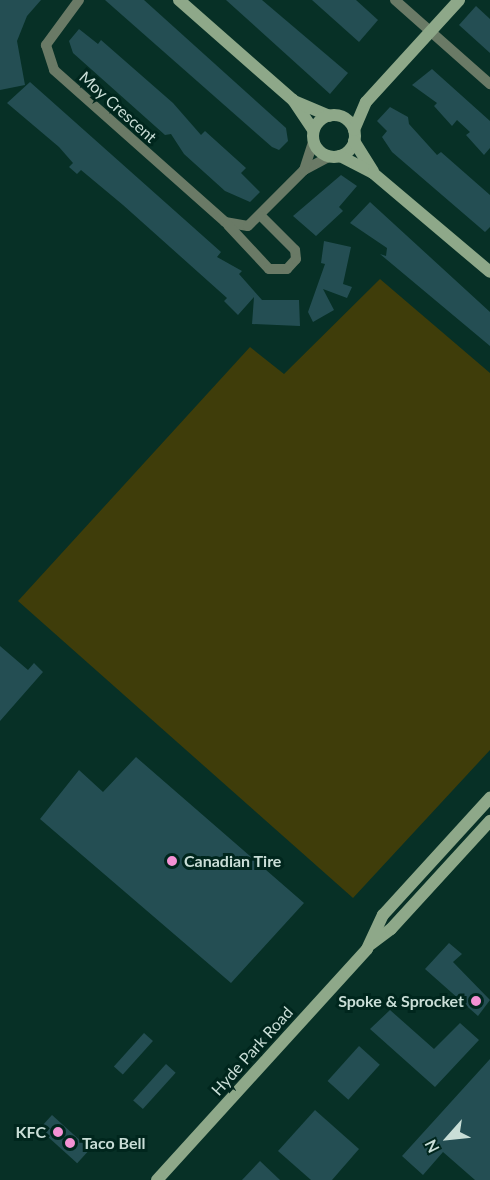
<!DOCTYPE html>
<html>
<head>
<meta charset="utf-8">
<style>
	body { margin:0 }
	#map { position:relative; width:490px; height:1180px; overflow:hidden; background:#073026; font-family:Lato,sans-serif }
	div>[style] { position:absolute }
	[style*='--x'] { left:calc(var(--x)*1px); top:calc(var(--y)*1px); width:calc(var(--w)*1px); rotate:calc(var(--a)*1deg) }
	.green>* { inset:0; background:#3f3d0a }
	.building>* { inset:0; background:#244e53; transform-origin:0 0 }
	.street>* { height:10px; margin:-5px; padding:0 5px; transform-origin:5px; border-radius:5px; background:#6a7a66 }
	.secondary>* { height:12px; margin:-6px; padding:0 6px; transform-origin:6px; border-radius:6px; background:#8ea889 }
	.secondary>.ring { margin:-6px; padding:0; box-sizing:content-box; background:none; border:12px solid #8ea889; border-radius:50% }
	.dots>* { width:16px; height:16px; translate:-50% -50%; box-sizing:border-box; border:3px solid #00261d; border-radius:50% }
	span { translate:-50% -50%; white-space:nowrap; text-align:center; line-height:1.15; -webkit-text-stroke:6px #00261d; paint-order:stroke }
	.street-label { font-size:16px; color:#c9ded7 }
	.poi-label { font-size:16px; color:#c9ded7; font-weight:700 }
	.left { translate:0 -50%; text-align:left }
	.right { translate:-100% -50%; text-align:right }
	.north { position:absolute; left:418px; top:1108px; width:60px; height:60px; -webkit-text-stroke:4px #00261d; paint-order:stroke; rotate:243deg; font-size:16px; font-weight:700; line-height:24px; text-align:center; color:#c9ded7 }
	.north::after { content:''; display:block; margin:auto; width:21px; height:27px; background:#c9ded7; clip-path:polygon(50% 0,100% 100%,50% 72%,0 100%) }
</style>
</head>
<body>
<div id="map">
	<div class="green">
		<div style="clip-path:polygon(380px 279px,490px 373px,490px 750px,353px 898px,18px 601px,250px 347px,284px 374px)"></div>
	</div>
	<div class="building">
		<div style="clip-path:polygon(0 0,41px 0,27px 16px,17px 41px,25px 85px,0 90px)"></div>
		<div style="clip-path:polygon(105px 0,144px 0,286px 128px,288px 141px,279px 150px,272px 147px)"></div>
		<div style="clip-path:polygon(226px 0,262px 0,348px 73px,330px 94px)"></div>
		<div style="clip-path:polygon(312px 0,356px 0,378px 20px,359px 42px)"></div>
		<div style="clip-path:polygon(476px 6px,490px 19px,490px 53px,459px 25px)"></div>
		<div style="clip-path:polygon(79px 29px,98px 44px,101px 40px,173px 103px,201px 135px,205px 131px,246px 168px,241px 173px,260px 192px,250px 202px,225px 191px,184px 154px,171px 134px,165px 135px,73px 53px,69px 41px)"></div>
		<div style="clip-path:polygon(432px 69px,490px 121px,490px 148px,484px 155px,466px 135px,470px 132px,457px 120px,452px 126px,434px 106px,437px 103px,412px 85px)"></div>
		<div style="clip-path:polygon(30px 82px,221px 252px,217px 257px,242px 271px,239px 274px,262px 300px,299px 300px,300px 326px,252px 324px,254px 297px,238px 315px,224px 301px,227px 298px,123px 205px,81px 170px,77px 174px,69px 167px,73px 163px,59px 147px,7px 103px)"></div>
		<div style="clip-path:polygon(390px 107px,408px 117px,409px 124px,437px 155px,441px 152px,490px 195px,490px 227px,485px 232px,392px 152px,382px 137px,387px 131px,377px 121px)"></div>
		<div style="clip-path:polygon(341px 175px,357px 186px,339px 207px,343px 211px,316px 236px,293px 216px)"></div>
		<div style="clip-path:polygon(370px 202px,490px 312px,490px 346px,380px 254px,386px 256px,387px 248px,350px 223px)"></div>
		<div style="clip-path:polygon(324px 241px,351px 247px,343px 284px,352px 287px,347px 298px,323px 289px,334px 310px,313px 322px,308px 312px,325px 264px,321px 263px)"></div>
		<div style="clip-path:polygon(0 646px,28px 670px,34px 663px,43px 672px,0 721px)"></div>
		<div style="clip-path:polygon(136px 757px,304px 903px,231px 983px,40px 819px,79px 770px,103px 792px)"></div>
		<div style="clip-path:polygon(449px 943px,462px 954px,453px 962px,490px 1000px,478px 1016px,425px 969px)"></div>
		<div style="clip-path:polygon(390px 1010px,434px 1049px,460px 1023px,479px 1040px,435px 1087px,370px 1029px)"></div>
		<div style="left:144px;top:1033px;width:12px;height:45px;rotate:42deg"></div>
		<div style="left:359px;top:1046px;width:28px;height:47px;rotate:42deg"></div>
		<div style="clip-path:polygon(490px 1059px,490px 1180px,475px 1180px,443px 1152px,423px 1175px,402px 1156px)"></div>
		<div style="left:166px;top:1064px;width:13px;height:49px;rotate:42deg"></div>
		<div style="clip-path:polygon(315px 1110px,359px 1149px,332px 1180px,311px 1180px,278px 1151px)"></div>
		<div style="left:52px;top:1115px;width:51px;height:19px;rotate:42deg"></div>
		<div style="clip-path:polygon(260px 1161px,280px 1180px,242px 1180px)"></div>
	</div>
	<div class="street">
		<div style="--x:79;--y:0;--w:56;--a:126.3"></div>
		<div style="--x:46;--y:45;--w:26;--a:72"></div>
		<div style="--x:54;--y:70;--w:229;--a:41.6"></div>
		<div style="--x:225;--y:222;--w:23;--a:10"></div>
		<div style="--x:248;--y:226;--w:79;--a:-45"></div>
		<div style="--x:304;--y:170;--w:27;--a:-28"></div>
		<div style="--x:395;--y:0;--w:127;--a:41.5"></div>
		<div style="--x:304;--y:170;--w:28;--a:-72"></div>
		<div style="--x:228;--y:225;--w:60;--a:47"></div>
		<div style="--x:269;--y:269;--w:18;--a:0"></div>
		<div style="--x:287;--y:269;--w:13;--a:-48"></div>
		<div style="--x:296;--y:259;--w:9;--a:-96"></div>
		<div style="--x:295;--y:250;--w:47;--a:-135"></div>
	</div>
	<div class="secondary">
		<div style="--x:179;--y:0;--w:152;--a:41.3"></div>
		<div style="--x:293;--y:100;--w:36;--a:56"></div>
		<div style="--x:294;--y:101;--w:38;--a:23"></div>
		<div class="ring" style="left:313px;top:115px;width:30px;height:30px"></div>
		<div style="--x:354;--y:130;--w:30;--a:-67"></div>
		<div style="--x:366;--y:102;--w:138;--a:-47.6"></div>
		<div style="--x:354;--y:141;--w:36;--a:58"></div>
		<div style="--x:340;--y:156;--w:37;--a:27"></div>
		<div style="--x:373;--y:173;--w:153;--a:40.2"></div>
		<div style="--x:371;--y:944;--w:25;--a:-37"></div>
		<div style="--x:391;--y:929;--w:147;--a:-47.5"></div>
		<div style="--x:157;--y:1180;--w:312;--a:-47.7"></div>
		<div style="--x:367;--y:949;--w:38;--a:-65"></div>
		<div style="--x:383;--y:915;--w:159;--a:-47.6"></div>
	</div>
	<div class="dots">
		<div style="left:172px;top:861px;background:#f491d4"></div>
		<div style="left:476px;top:1001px;background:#f491d4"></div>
		<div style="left:58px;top:1132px;background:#f491d4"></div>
		<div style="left:70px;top:1143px;background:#f491d4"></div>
	</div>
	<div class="street-label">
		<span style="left:118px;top:107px;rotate:42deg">Moy Crescent</span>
		<span style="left:252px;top:1051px;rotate:-48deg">Hyde Park Road</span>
	</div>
	<div class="poi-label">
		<span class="left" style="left:184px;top:861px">Canadian Tire</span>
		<span class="right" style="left:464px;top:1001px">Spoke &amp; Sprocket</span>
		<span class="right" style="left:46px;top:1132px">KFC</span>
		<span class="left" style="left:82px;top:1143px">Taco Bell</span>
	</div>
	<div class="north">N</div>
</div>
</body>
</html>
